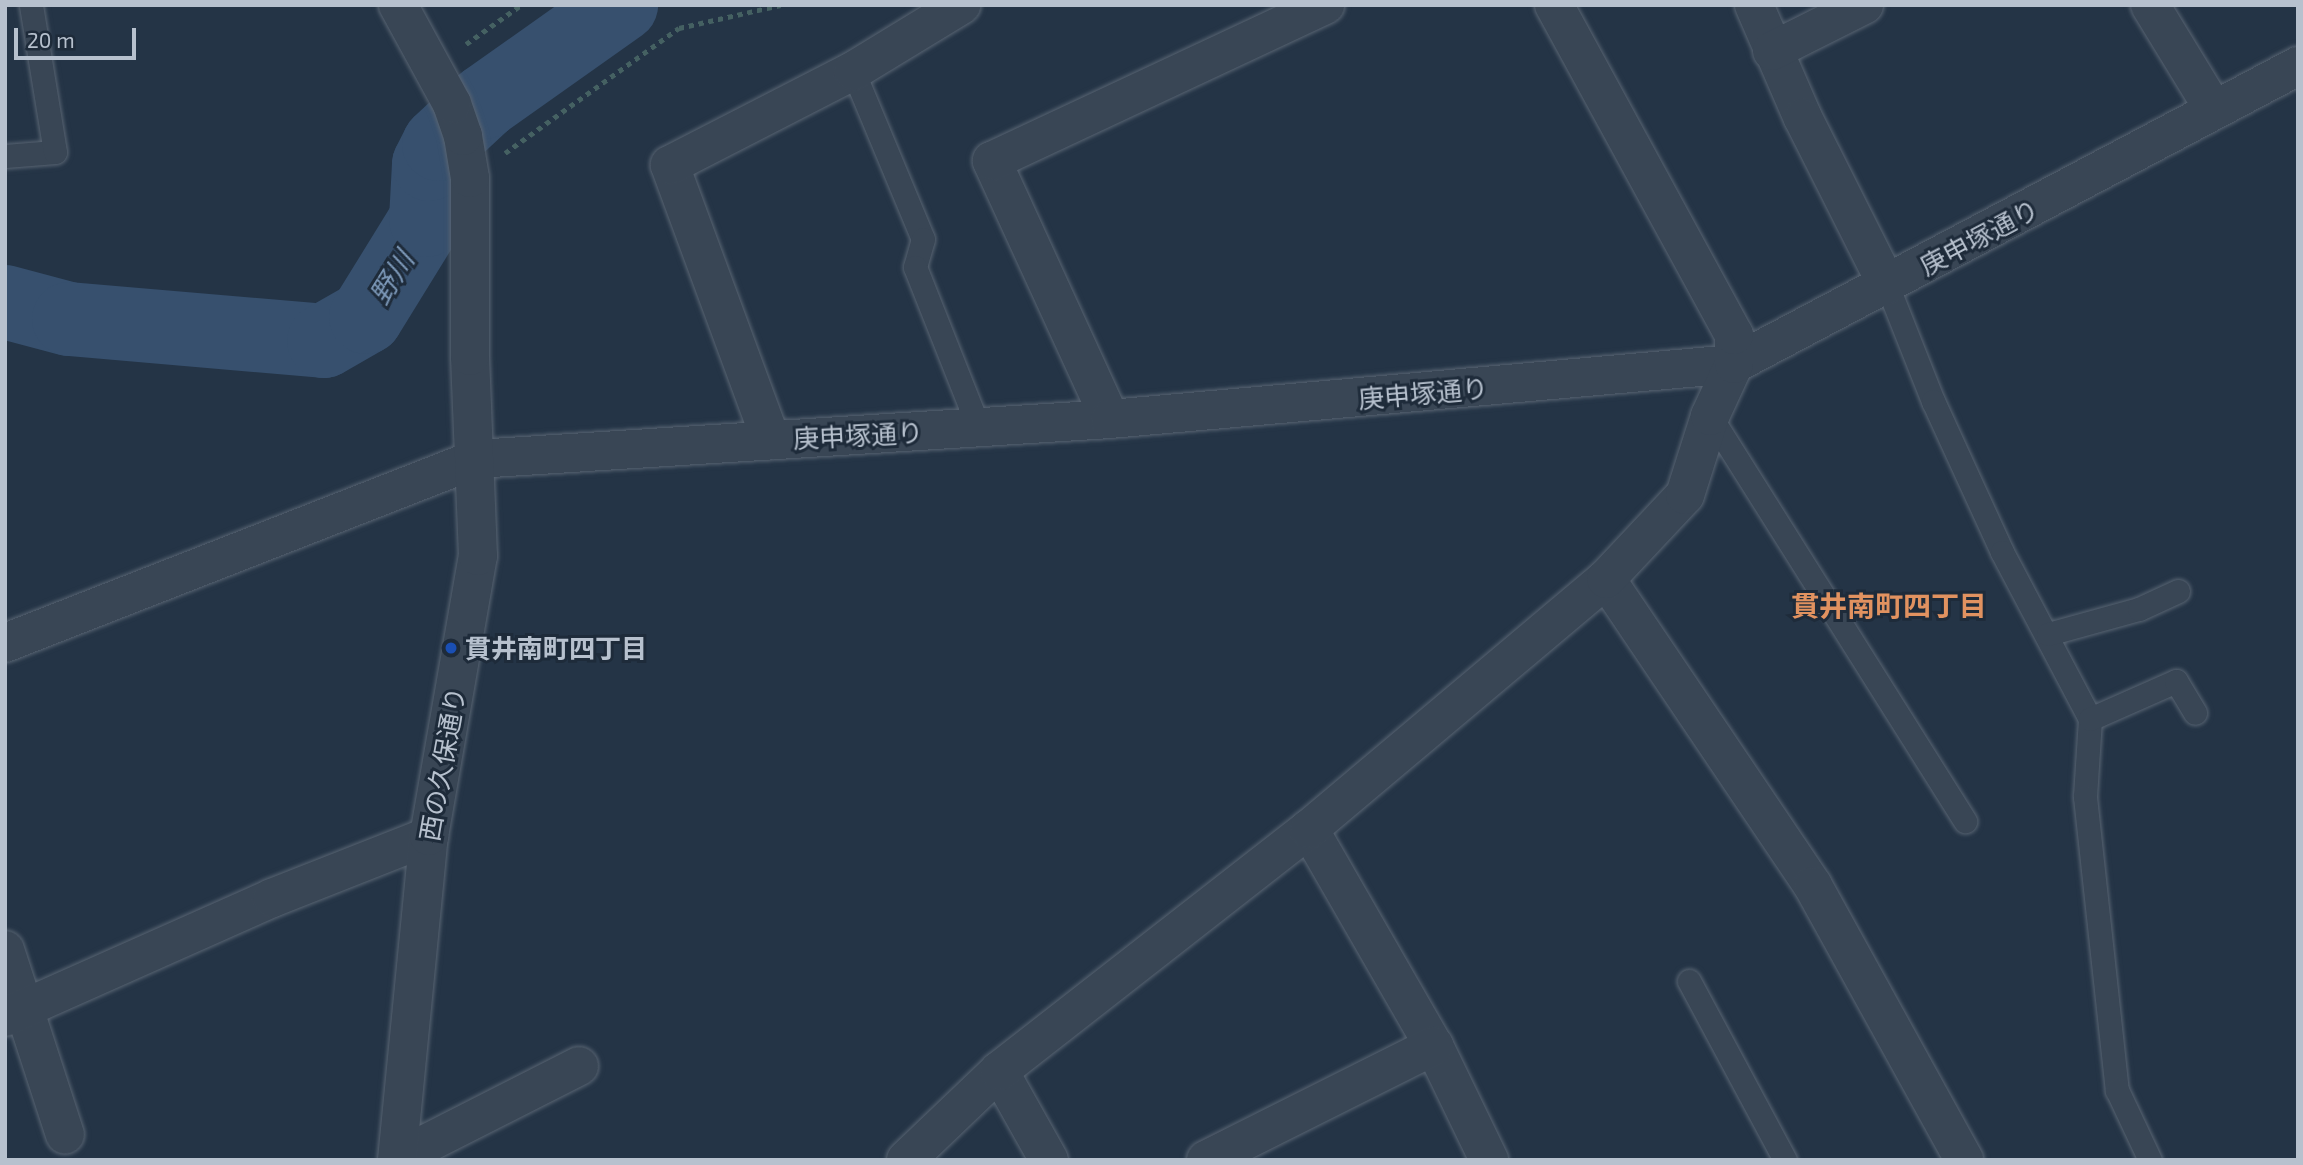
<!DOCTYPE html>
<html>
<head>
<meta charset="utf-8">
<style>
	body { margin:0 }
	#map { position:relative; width:2303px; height:1165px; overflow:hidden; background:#243446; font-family:"Exo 2","Noto Sans JP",sans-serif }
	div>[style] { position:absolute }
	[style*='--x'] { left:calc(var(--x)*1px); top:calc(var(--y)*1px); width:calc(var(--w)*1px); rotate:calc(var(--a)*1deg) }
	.river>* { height:74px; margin:-37px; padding:0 37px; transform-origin:37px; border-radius:37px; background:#37506e }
	.path>* { height:4.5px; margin-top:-2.25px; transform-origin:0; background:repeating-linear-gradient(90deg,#456162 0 5px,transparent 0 10px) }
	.roads { filter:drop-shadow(0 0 2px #586472) drop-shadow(0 0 2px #586472) }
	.lane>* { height:23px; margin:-11.5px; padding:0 11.5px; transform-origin:11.5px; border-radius:11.5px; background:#394655 }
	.street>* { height:38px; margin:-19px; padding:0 19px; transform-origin:19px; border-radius:19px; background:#394655 }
	.dots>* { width:19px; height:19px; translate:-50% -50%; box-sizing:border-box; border:4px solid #1e2b3a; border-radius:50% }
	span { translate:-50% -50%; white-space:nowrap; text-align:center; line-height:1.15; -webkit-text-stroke:6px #1e2b3a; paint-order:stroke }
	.street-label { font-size:26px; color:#b7c1ce }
	.poi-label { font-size:26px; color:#b7c1ce; font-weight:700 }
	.left { translate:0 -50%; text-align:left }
	.water-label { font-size:28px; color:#7c98b8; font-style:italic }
	.neighbourhood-label { font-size:28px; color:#e19260; font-weight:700 }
	.frame { position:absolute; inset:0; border:7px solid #b7c1ce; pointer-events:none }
	.scale { position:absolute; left:14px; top:28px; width:122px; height:32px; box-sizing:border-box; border:4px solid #b7c1ce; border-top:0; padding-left:9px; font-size:21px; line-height:24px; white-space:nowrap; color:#b7c1ce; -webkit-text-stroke:5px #1e2b3a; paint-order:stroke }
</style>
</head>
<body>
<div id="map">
	<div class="river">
		<div style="--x:5;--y:302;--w:66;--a:14.9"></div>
		<div style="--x:69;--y:319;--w:256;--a:4.9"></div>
		<div style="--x:324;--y:341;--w:48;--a:-29.7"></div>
		<div style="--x:366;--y:317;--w:114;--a:-58.3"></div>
		<div style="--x:426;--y:220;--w:56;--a:-86.9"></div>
		<div style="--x:429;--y:164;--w:22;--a:-63"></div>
		<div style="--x:439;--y:144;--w:62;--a:-43"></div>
		<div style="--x:484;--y:102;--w:168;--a:-35.3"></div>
	</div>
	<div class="path">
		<div style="--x:466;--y:44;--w:67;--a:-35.3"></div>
		<div style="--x:505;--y:153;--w:214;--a:-35.7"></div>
		<div style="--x:679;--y:28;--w:104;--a:-12.8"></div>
	</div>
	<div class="roads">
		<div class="lane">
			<div style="--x:853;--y:71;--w:182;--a:67.4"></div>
			<div style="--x:923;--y:239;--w:29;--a:106"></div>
			<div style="--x:915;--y:267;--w:174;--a:68.4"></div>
			<div style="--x:5;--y:156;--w:50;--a:-4.6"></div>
			<div style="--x:55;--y:152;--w:149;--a:-99.3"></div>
			<div style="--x:1887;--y:285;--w:125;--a:68.4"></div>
			<div style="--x:1933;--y:401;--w:166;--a:65.4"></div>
			<div style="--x:2002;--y:552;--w:189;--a:62.2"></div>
			<div style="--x:2090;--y:719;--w:78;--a:93.7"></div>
			<div style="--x:2085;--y:797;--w:295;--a:83.8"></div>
			<div style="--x:2117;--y:1090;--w:77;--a:64.8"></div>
			<div style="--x:1710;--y:416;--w:479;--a:57.8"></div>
			<div style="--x:2048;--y:634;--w:94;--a:-15.4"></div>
			<div style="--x:2139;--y:609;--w:43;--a:-24.8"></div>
			<div style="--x:2090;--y:719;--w:94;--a:-23.8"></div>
			<div style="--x:2176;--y:681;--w:37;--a:59"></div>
			<div style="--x:1689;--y:981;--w:203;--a:61.8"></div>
		</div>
		<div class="street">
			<div style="--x:1754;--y:5;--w:123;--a:66.6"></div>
			<div style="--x:1803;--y:118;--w:187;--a:63.3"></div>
			<div style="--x:2150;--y:5;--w:123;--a:58.6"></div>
			<div style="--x:1772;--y:51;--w:103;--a:-26.6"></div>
			<div style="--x:1110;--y:419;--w:284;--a:-114.6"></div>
			<div style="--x:992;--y:161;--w:368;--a:-25.1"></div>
			<div style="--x:771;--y:440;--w:293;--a:-110.2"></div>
			<div style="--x:670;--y:165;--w:206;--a:-27.2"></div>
			<div style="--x:853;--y:71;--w:127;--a:-31.4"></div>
			<div style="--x:1606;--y:579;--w:370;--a:56"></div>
			<div style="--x:1813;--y:886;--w:313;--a:61.1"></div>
			<div style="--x:5;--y:643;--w:506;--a:-21.34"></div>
			<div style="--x:476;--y:459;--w:635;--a:-3.61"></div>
			<div style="--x:1110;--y:419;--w:626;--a:-5.04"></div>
			<div style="--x:1734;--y:364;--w:638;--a:-27.85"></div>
			<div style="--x:1309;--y:829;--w:250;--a:60.1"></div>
			<div style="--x:1434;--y:1046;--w:127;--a:64.2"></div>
			<div style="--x:5;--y:950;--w:194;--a:72"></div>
			<div style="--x:5;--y:1017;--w:292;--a:-24"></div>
			<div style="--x:272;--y:898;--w:169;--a:-21.5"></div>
			<div style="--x:999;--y:1071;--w:102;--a:60.7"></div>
			<div style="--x:398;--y:1158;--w:203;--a:-26.9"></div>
			<div style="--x:397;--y:1160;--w:326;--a:-84.4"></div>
			<div style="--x:429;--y:836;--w:284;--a:-80.1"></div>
			<div style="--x:478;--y:556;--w:200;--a:-92.3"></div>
			<div style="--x:470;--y:356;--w:178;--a:-90"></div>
			<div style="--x:470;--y:178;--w:43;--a:-99.5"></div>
			<div style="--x:463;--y:136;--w:34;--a:-109"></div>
			<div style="--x:452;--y:104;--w:113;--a:-118.6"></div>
			<div style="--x:906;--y:1160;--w:129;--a:-43.7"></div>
			<div style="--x:999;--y:1071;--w:393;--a:-38"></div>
			<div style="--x:1309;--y:829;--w:388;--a:-40.1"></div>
			<div style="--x:1606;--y:579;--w:115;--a:-46.8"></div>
			<div style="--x:1685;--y:495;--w:83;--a:-72.4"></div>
			<div style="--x:1710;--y:416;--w:57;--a:-65.2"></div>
			<div style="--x:1734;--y:364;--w:29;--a:-90"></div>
			<div style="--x:1734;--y:335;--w:376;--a:-118.6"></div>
			<div style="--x:1206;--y:1160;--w:255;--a:-26.6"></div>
		</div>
	</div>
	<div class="dots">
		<div style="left:451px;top:648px;background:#1a4fb4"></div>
	</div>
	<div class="street-label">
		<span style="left:1979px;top:237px;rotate:-28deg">庚申塚通り</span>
		<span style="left:1423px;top:393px;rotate:-5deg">庚申塚通り</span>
		<span style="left:858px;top:435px;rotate:-3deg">庚申塚通り</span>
		<span style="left:442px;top:764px;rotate:-80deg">西の久保通り</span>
	</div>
	<div class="poi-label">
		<span class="left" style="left:465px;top:648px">貫井南町四丁目</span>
	</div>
	<div class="water-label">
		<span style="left:391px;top:277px;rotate:-58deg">野川</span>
	</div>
	<div class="neighbourhood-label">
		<span style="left:1889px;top:605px">貫井南町四丁目</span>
	</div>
	<div class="frame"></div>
	<div class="scale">20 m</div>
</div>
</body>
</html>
